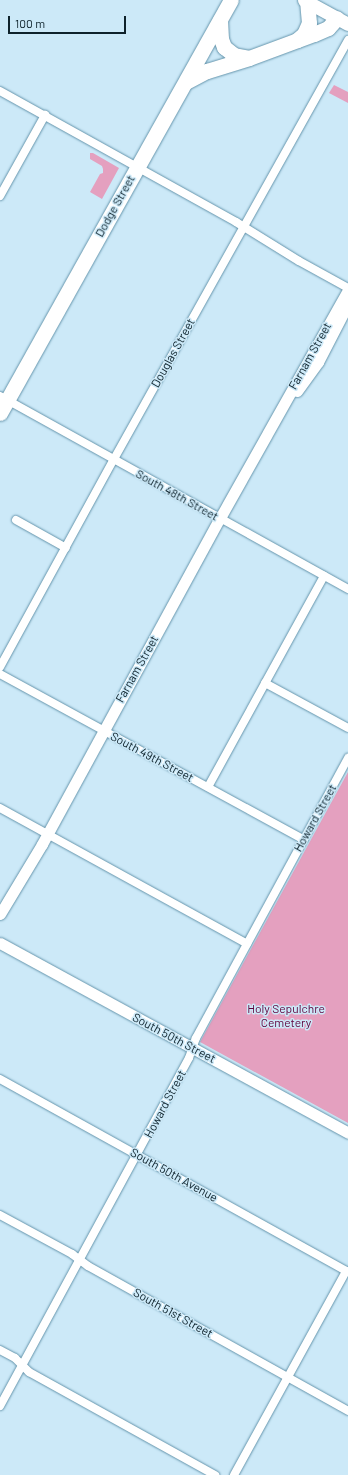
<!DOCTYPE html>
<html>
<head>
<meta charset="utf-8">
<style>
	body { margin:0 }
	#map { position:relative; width:348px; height:1475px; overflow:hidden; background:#cce9f8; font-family:Barlow,sans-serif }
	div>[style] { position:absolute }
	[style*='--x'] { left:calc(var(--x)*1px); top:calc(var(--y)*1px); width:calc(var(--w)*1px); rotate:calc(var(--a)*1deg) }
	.green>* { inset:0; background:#e4a0bf }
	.roads { filter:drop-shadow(0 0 1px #6595ac) drop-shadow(0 0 1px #6595ac) }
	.street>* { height:8px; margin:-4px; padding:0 4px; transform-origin:4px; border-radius:4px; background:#fff }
	.secondary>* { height:11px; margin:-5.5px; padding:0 5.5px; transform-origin:5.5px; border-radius:5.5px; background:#fff }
	.primary>* { height:13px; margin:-6.5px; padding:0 6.5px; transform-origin:6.5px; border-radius:6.5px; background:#fff }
	.highway>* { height:15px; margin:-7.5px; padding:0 7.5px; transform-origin:7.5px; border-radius:7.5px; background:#fff }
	span { translate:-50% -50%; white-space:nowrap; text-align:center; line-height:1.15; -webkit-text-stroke:3px #cce9f8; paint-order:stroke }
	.street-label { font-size:12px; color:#0e222b }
	.park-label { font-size:12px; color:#60033d }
	.scale { position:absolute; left:8px; top:16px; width:118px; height:18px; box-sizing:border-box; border:2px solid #0e222b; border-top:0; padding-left:5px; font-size:12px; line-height:14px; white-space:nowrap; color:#0e222b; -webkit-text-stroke:3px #cce9f8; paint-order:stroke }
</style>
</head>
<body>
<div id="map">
	<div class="green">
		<div style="clip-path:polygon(334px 85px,348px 92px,348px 103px,329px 93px)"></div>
		<div style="clip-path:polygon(90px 153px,93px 153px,119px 168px,102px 199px,90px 192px,100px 174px,103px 173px,103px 169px,102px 166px,90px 159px)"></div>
		<div style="clip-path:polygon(348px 772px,348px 1123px,200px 1042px)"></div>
	</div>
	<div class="roads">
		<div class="street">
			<div style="--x:0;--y:91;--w:270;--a:29"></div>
			<div style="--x:236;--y:222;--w:74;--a:31.8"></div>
			<div style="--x:299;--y:261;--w:56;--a:28.9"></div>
			<div style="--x:0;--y:196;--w:93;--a:-60.9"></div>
			<div style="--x:0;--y:396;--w:398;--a:29"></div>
			<div style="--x:16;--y:520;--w:57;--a:29.2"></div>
			<div style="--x:0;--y:667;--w:237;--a:-61.3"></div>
			<div style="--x:114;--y:459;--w:480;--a:-60.8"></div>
			<div style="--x:0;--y:674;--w:346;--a:28.6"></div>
			<div style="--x:265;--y:683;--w:94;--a:28.5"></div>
			<div style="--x:208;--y:787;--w:241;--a:-61.2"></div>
			<div style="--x:0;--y:808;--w:282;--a:28.8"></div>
			<div style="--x:0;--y:1079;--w:398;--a:29"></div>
			<div style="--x:0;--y:1215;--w:82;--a:28.4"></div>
			<div style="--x:72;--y:1254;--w:20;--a:37"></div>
			<div style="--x:88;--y:1266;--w:298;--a:29.1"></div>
			<div style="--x:0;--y:1350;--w:17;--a:28"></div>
			<div style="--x:15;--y:1358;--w:20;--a:45"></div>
			<div style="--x:29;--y:1372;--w:213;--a:29"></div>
			<div style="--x:0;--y:1406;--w:396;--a:-61.5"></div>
			<div style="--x:189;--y:1058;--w:21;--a:-71"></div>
			<div style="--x:196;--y:1038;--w:319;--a:-61.5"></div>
			<div style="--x:234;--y:1475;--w:233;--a:-61.2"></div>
		</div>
		<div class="secondary">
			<div style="--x:297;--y:391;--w:36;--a:-54"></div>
			<div style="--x:318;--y:362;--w:65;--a:-62.7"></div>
			<div style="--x:0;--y:914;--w:82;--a:-59"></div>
			<div style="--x:42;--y:844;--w:371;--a:-61.4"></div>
			<div style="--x:220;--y:518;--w:261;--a:-60.7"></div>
			<div style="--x:0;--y:943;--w:396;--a:28.6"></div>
		</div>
		<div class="primary">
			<div style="--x:304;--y:0;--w:50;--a:28.6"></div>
		</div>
		<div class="highway">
			<div style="--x:220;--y:20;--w:19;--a:87"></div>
			<div style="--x:221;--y:39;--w:9;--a:69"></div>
			<div style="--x:224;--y:47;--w:13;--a:39"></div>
			<div style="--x:234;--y:55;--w:15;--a:11"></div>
			<div style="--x:297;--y:40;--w:9;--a:-41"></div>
			<div style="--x:304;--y:34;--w:12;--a:-66"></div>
			<div style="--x:309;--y:23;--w:21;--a:-95"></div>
			<div style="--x:186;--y:82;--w:24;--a:-28"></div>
			<div style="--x:207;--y:71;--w:44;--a:-17.2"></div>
			<div style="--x:249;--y:58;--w:69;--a:-20.3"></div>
			<div style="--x:314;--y:34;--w:15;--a:-23"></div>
			<div style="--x:328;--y:28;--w:13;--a:-48"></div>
			<div style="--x:0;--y:413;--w:473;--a:-60.8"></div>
		</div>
	</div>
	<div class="street-label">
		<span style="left:115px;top:206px;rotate:-61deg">Dodge Street</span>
		<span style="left:173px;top:353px;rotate:-61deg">Douglas Street</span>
		<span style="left:310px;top:356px;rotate:-61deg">Farnam Street</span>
		<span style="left:177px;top:495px;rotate:29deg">South 48th Street</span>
		<span style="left:137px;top:669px;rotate:-61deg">Farnam Street</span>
		<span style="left:152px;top:757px;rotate:28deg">South 49th Street</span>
		<span style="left:315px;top:818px;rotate:-61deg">Howard Street</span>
		<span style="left:174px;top:1038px;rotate:28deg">South 50th Street</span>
		<span style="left:165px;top:1104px;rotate:-62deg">Howard Street</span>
		<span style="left:174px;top:1175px;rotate:29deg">South 50th Avenue</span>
		<span style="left:173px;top:1313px;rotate:29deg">South 51st Street</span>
	</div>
	<div class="park-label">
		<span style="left:286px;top:1016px">Holy Sepulchre<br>Cemetery</span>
	</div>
	<div class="scale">100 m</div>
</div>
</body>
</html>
